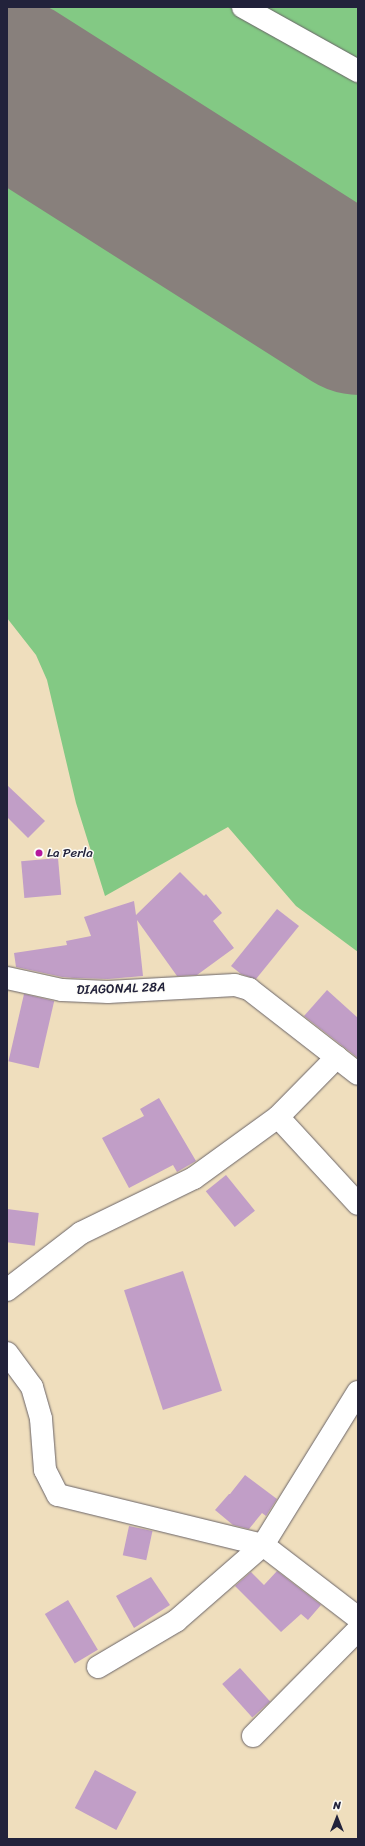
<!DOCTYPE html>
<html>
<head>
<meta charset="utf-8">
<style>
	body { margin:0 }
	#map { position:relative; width:365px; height:1846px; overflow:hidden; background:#efdebd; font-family:Sriracha,sans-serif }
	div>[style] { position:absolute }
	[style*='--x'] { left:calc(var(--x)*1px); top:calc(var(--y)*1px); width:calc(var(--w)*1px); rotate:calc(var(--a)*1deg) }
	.green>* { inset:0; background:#83c984 }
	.runway>* { height:175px; margin:-87.5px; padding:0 87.5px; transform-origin:87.5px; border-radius:87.5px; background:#88807c }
	.building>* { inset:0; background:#c19ec7; transform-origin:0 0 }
	.roads { filter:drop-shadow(0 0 1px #6a6468) drop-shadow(0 0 1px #6a6468) }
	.minor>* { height:22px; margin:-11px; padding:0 11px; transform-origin:11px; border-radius:11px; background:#fff }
	.dots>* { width:11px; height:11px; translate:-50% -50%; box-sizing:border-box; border:2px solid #fdfcf7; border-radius:50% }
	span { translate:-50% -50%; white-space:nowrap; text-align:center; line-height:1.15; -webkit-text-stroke:3px #fdfcf7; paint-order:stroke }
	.poi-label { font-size:13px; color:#22223b }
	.left { translate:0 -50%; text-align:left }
	.street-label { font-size:13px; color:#22223b }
	.frame { position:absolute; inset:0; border:8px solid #22223b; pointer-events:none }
	.north { position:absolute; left:317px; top:1798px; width:40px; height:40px; -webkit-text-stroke:3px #fdfcf7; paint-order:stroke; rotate:0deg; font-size:11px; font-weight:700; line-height:16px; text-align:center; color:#22223b }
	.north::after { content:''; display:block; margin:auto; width:14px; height:18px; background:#22223b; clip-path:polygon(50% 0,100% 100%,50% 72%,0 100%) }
</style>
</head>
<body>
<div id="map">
	<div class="green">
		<div style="clip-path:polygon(21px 7px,358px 7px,358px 219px)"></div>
		<div style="clip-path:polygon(7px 163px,358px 383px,358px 952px,296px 906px,228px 827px,105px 896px,76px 803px,47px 680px,36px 655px,7px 618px)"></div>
	</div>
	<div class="runway">
		<div style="--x:7;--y:84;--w:416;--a:32.4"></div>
	</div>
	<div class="building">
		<div style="clip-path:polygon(7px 785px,45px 821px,28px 838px,7px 817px)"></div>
		<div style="left:58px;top:858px;width:37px;height:37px;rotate:85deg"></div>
		<div style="clip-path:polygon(180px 872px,204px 896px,206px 894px,222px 913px,213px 921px,234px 948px,197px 975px,177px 976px,137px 920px,143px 976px,108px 979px,74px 978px,62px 977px,16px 967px,14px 953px,67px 945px,66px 941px,91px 936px,84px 917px,134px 901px,136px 915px)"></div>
		<div style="clip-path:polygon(277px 909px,299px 926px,256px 979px,241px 974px,231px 966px)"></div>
		<div style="clip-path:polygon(327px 990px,358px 1018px,358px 1058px,304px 1016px)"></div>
		<div style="left:24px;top:994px;width:31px;height:69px;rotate:13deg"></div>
		<div style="clip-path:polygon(159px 1098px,196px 1161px,177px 1172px,173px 1165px,129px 1188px,102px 1138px,144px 1116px,140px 1109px)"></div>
		<div style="left:226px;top:1175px;width:46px;height:26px;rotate:51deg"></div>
		<div style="left:7px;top:1209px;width:32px;height:33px;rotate:7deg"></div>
		<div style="left:183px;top:1271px;width:126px;height:62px;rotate:72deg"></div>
		<div style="clip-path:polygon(245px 1475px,277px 1499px,266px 1516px,262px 1513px,249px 1529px,233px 1525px,215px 1510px,229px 1494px,230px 1494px)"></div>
		<div style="left:129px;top:1526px;width:24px;height:30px;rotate:12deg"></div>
		<div style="clip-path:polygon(277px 1571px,321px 1605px,308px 1620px,301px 1614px,281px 1632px,235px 1586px,251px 1572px,264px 1585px)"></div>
		<div style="clip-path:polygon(151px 1577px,170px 1605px,134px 1628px,116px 1596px)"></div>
		<div style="left:68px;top:1600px;width:58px;height:27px;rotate:59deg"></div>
		<div style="left:240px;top:1668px;width:45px;height:24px;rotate:48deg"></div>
		<div style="left:95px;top:1770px;width:47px;height:43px;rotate:28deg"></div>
	</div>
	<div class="roads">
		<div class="minor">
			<div style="--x:243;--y:7;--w:132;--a:29.1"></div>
			<div style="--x:7;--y:978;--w:56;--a:12.3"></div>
			<div style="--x:62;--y:990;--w:46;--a:2.5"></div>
			<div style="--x:108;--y:992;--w:127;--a:-3.2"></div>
			<div style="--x:235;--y:985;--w:15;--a:16"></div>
			<div style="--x:249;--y:989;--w:138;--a:37.9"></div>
			<div style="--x:278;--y:1117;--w:118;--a:47.4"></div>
			<div style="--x:7;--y:1290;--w:93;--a:-37.6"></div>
			<div style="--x:81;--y:1233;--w:126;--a:-26"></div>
			<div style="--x:194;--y:1178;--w:104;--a:-36"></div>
			<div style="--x:278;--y:1117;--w:84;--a:-45.5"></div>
			<div style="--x:7;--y:1353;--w:42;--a:53.7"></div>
			<div style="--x:32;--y:1387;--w:33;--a:74"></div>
			<div style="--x:41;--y:1419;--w:51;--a:85.5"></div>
			<div style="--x:45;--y:1470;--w:28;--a:63"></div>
			<div style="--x:58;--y:1495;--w:211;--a:13.7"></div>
			<div style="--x:263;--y:1545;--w:120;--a:37.5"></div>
			<div style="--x:98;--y:1667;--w:91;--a:-30.5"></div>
			<div style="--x:176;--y:1621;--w:116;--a:-41.1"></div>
			<div style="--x:263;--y:1545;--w:180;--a:-58.2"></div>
			<div style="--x:253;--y:1736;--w:149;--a:-45.3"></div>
		</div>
	</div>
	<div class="dots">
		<div style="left:39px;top:853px;background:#b5179e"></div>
	</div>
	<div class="poi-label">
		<span class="left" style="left:47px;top:853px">La Perla</span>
	</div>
	<div class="street-label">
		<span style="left:121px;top:989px;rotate:-2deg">DIAGONAL 28A</span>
	</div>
	<div class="frame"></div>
	<div class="north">N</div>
</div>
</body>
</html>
